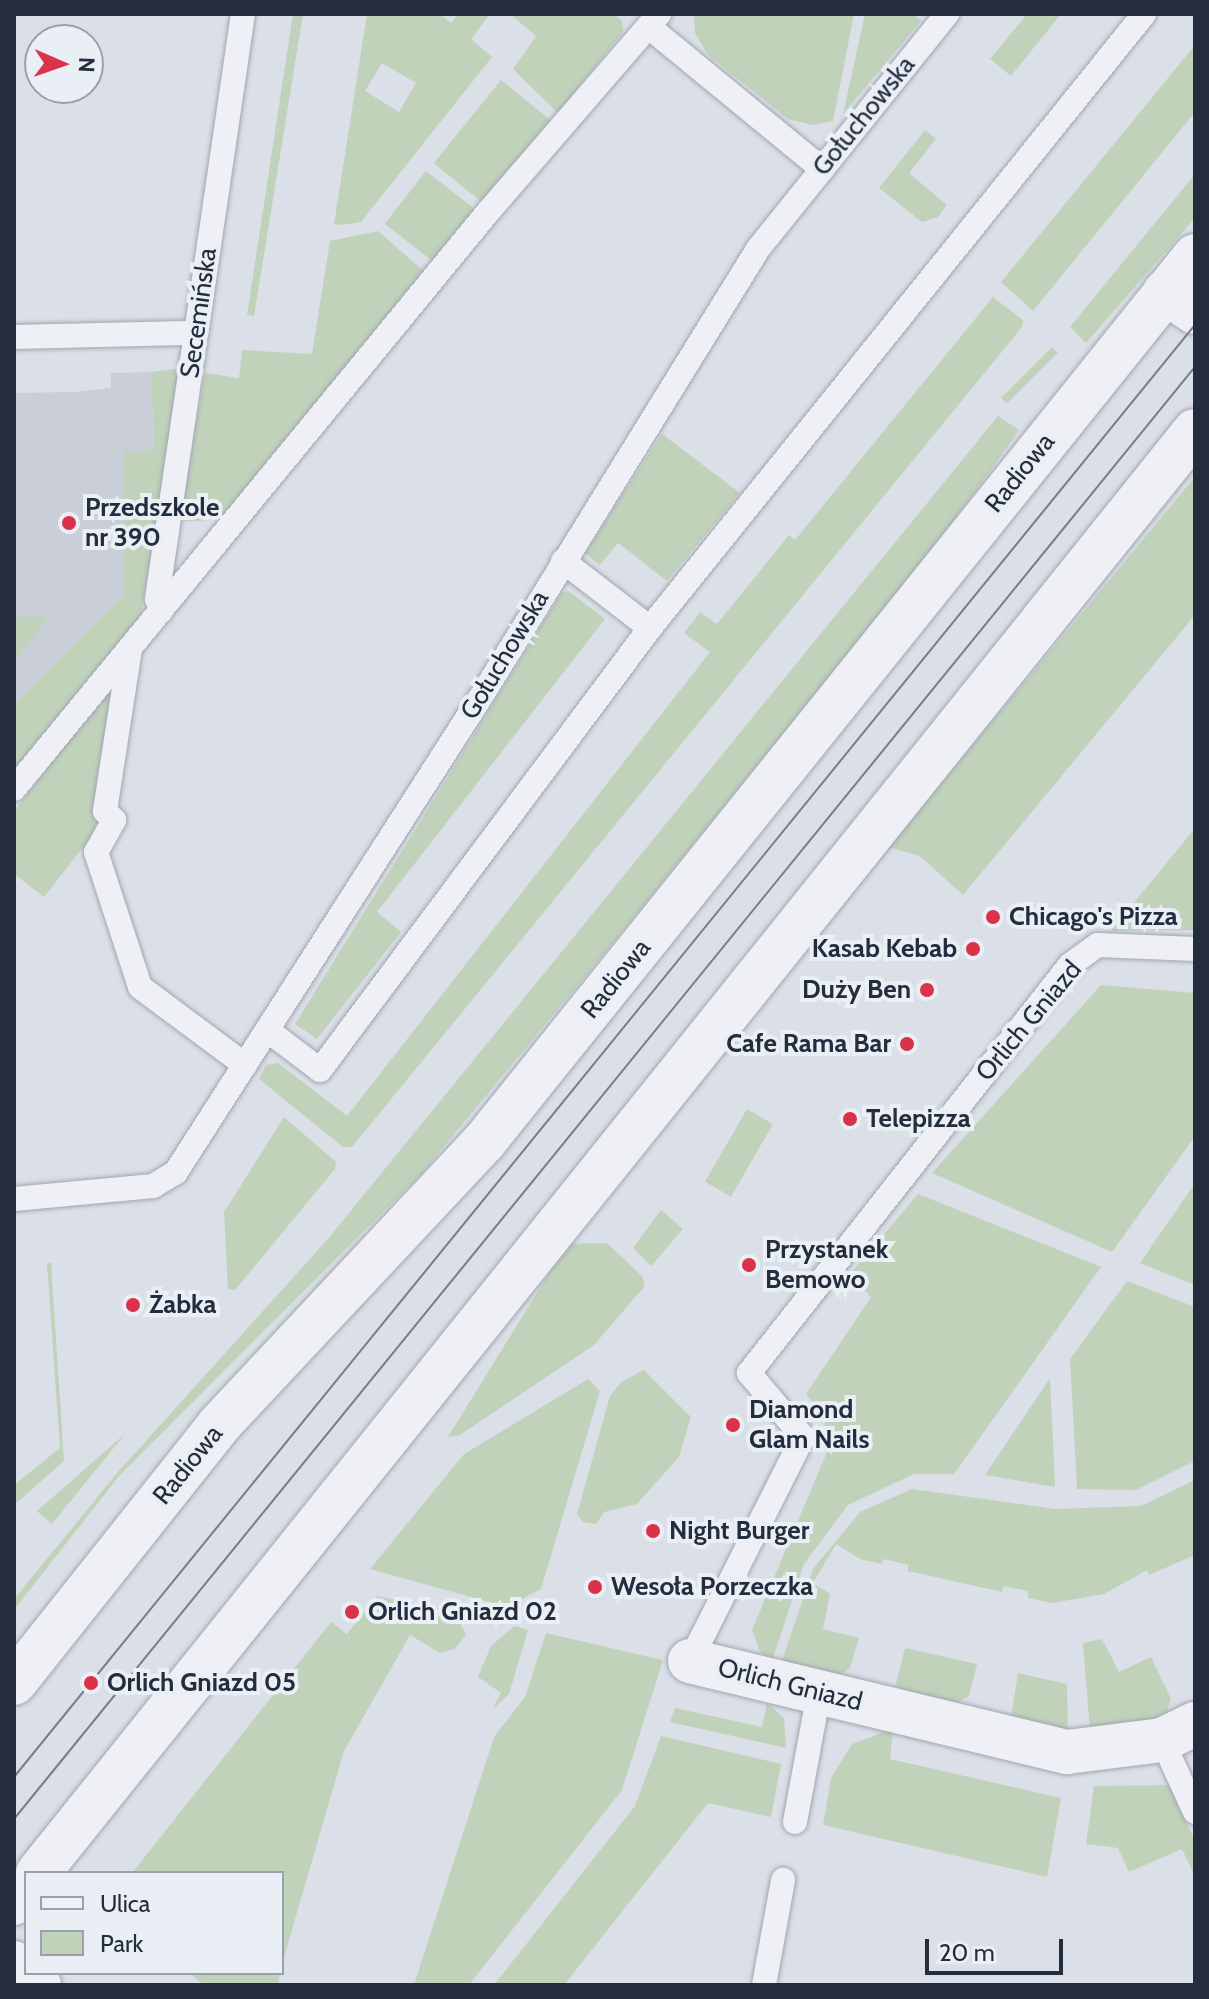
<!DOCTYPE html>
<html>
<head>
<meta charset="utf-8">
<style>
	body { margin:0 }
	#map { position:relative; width:1209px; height:1999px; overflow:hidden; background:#dbdfe7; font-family:Cabin,sans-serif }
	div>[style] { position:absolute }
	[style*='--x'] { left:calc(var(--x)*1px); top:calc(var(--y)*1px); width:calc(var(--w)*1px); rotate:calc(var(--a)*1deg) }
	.built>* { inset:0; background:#c9ced9 }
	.green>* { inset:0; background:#c1d2bb; transform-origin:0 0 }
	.roads { filter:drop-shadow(0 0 2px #a0a6b1) drop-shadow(0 0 2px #a0a6b1) }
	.service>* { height:24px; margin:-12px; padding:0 12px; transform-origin:12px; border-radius:12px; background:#eef0f5 }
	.minor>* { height:44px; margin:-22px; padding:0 22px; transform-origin:22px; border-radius:22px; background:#eef0f5 }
	.tertiary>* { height:44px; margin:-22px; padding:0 22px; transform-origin:22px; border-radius:22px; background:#eef0f5 }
	.tram>* { height:2px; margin:-1px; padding:0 1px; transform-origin:1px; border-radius:1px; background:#737e92 }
	.dots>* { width:22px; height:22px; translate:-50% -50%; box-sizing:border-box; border:4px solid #eaeef5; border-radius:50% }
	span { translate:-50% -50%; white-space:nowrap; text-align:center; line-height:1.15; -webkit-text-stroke:8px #eaeef5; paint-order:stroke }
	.street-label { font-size:26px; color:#242d3e }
	.poi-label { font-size:26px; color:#242d3e; font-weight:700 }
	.left { translate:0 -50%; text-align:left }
	.right { translate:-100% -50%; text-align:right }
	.frame { position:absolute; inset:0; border:16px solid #242d3e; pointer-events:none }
	.legend { position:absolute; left:24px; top:1871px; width:260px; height:104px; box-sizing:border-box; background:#eaeef5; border:2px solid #9ba1ac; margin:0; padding:10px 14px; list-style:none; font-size:24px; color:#242d3e }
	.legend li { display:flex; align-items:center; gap:16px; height:40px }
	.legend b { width:40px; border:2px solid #9ba1ac }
	.north { position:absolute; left:24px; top:24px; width:80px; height:80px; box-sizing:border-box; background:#eaeef5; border:2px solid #9ba1ac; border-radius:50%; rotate:92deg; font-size:22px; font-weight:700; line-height:32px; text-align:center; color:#242d3e }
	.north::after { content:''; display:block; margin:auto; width:28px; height:36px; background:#d93249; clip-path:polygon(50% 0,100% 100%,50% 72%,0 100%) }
	.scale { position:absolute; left:925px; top:1939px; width:138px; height:36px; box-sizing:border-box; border:4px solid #242d3e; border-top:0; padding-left:10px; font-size:24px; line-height:28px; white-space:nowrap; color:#242d3e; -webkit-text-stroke:6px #eaeef5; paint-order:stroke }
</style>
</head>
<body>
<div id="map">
	<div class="built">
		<div style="clip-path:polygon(151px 372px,154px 450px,124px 452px,124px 594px,14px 704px,14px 377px,17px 393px,76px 392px,111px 388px,111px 373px)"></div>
	</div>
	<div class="green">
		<div style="clip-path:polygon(293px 14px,303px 14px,254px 316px,247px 315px)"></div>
		<div style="clip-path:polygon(evenodd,367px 14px,440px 14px,451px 23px,458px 14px,490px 14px,471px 39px,492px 57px,361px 222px,341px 225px,334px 224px,367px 14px,382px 63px,416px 83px,399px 112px,365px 91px,382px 63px)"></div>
		<div style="clip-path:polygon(510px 14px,614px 14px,622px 21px,623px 32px,558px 113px,513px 69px,536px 36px)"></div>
		<div style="clip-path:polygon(694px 14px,854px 14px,833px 121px,813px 125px,788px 119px,708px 55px,695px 33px)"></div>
		<div style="clip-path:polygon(865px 14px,913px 14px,921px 21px,843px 114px)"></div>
		<div style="clip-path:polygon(1027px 14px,1061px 14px,1011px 76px,990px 59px)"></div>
		<div style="clip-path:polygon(1195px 45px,1195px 112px,1033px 311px,1001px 282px)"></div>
		<div style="left:501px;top:80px;width:65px;height:107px;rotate:39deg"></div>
		<div style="clip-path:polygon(925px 130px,936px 139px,909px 173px,947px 205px,938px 217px,922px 222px,879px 188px)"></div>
		<div style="left:426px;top:171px;width:67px;height:67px;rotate:38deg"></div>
		<div style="clip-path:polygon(1195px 174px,1195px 218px,1086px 343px,1070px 327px)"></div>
		<div style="clip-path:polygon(378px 231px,427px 274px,227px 519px,179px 522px,205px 373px,239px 378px,242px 350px,312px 354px,330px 241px)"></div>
		<div style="clip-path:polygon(993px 297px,1023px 320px,1022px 327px,352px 1147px,343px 1147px,259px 1079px,266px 1065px,278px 1063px,347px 1116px,710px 652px,684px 633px,700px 612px,717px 624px,789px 535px,795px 540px)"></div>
		<div style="left:1052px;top:347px;width:8px;height:72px;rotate:45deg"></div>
		<div style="clip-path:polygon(183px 368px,139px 625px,14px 779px,14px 704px,124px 594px,124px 451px,154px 450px,151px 372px)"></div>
		<div style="clip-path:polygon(998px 416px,1019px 430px,991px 470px,920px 566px,606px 951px,422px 1173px,119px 1476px,14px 1610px,14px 1599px,118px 1472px,327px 1240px)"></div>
		<div style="clip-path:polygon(662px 434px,740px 493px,667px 581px,618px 543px,600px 565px,585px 553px)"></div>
		<div style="clip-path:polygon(1195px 477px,1195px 615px,963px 895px,920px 856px,888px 847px)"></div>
		<div style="clip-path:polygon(568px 591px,605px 619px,377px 912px,401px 932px,317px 1039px,295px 1024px,561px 594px)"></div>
		<div style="clip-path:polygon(49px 615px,14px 664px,14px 617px)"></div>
		<div style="clip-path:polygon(120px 676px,95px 832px,44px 897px,14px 874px,14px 811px)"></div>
		<div style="clip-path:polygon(1195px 828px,1195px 930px,1111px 931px)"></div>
		<div style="clip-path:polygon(1101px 985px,1195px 993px,1195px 1136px,1112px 1252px,932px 1173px)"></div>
		<div style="left:747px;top:1109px;width:30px;height:84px;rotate:30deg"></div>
		<div style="clip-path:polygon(284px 1117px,336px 1162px,335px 1169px,235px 1290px,228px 1289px,224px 1212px)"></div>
		<div style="clip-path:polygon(1195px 1183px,1195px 1285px,1140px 1263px)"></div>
		<div style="clip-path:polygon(918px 1194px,1101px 1267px,954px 1474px,914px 1474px,848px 1505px,804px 1564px,772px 1661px,760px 1652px,752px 1630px,827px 1452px,824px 1416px,806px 1394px,871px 1297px,850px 1274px)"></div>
		<div style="clip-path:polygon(661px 1210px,683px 1229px,651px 1266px,633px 1248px)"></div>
		<div style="clip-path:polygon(607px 1243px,642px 1276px,645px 1286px,594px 1345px,460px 1435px,448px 1437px,567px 1244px)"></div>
		<div style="clip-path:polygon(51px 1262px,64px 1461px,14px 1505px,14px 1485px,60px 1448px,47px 1264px)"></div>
		<div style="clip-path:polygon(1127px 1281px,1195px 1307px,1195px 1461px,1136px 1490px,1077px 1489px,1070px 1359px)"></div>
		<div style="clip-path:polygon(644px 1370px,691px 1417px,679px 1457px,637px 1504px,604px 1512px,596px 1524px,583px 1522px,577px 1514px,610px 1396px,621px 1382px)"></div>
		<div style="clip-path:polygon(1050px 1378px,1055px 1487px,985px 1475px)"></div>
		<div style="clip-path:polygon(588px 1379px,600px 1391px,541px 1589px,507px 1607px,370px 1569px,464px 1454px)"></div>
		<div style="clip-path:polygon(125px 1434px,52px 1524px,37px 1511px)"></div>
		<div style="clip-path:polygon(1195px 1480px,1195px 1555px,1149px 1575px,1147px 1570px,1104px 1594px,1052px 1603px,1028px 1598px,1028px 1591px,1004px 1586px,1002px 1592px,908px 1571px,908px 1565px,884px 1559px,882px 1564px,860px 1559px,836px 1544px,813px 1583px,830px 1594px,823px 1629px,859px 1638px,850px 1668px,835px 1678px,781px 1664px,813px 1569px,860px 1512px,912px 1489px,1055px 1509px,1141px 1506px)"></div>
		<div style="clip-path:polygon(377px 1596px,454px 1611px,466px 1635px,454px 1649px,440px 1653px,410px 1635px,344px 1751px,282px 1964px,282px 1873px,132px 1873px,331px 1622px,347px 1634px)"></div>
		<div style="clip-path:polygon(514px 1626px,528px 1630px,509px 1694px,493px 1709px,501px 1693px,478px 1677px,491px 1646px)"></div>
		<div style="clip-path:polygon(546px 1633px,663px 1660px,622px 1790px,469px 1985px,414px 1985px,494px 1737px,525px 1697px)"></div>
		<div style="clip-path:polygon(1102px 1639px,1119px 1672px,1151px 1657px,1171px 1699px,1166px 1714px,1118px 1731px,1090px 1731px,1083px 1643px)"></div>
		<div style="clip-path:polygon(905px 1648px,977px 1664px,969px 1696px,955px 1703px,903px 1694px,896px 1684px)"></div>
		<div style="clip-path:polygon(1018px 1673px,1067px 1684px,1068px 1732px,1011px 1717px)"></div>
		<div style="clip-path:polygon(767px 1703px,784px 1718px,786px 1748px,670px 1722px,675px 1708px,762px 1727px)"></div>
		<div style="clip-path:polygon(893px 1729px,890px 1759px,1061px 1798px,1047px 1877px,823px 1825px,831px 1778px,852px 1744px)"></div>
		<div style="clip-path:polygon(661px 1736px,781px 1764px,771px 1817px,708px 1803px,564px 1985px,494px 1985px,635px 1806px)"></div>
		<div style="clip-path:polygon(1170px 1785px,1195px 1841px,1195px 1876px,1182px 1849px,1129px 1872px,1118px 1848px,1086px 1844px,1094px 1786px)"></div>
		<div style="clip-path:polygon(189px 1973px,280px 1973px,278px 1985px,204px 1985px)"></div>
	</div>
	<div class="roads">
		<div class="service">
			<div style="--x:649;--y:27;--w:224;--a:39.4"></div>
			<div style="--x:14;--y:337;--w:182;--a:-1.3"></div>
			<div style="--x:563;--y:561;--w:110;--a:37.6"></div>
			<div style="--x:161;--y:611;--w:13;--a:-108"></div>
			<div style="--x:157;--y:599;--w:591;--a:-81.64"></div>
			<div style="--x:130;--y:649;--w:164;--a:98.8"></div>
			<div style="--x:105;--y:811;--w:13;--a:45"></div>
			<div style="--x:114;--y:820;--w:37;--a:119"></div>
			<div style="--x:96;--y:852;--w:142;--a:71.9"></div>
			<div style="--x:140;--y:987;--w:131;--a:36.6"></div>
			<div style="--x:14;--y:789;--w:747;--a:-50.6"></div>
			<div style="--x:488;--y:212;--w:262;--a:-49.2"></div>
			<div style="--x:267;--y:1030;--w:66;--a:37"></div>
			<div style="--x:320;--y:1070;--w:552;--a:-53.25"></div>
			<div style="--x:650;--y:628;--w:788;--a:-51.18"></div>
			<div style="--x:14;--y:1199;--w:140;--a:-5.3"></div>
			<div style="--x:153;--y:1186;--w:27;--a:-31"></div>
			<div style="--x:176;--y:1172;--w:567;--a:-57.32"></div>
			<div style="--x:482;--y:695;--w:524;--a:-58.25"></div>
			<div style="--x:758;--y:249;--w:302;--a:-51.2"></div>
			<div style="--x:690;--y:1661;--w:251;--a:-63.2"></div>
			<div style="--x:803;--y:1437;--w:84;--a:-130.2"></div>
			<div style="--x:749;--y:1373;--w:519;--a:-51.81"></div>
			<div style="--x:1070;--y:965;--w:34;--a:-36"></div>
			<div style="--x:1098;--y:945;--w:97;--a:2.4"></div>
			<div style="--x:1162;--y:1740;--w:79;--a:65.4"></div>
			<div style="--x:795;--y:1822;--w:131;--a:-79.5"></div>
			<div style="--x:764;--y:1985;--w:107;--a:-79.7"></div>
		</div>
		<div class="minor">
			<div style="--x:1165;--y:292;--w:36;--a:34"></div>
			<div style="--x:690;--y:1661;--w:388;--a:13.6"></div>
			<div style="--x:1067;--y:1752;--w:96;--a:-7.2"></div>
			<div style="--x:1162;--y:1740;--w:37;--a:-26"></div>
		</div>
		<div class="tertiary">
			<div style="--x:14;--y:1683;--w:330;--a:-51.5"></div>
			<div style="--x:219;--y:1425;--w:388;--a:-46.9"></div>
			<div style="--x:484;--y:1142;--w:1136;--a:-51.25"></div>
			<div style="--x:38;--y:1873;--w:1849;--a:-51.26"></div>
			<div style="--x:14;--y:1903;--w:19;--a:-51"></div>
			<div style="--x:14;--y:1963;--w:33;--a:41"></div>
		</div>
	</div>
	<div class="tram">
		<div style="--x:14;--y:1777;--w:1872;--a:-50.88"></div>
		<div style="--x:14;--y:1819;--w:1872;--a:-50.88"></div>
	</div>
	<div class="dots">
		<div style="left:69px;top:523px;background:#d93249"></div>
		<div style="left:993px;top:917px;background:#d93249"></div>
		<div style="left:973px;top:949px;background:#d93249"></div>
		<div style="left:927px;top:990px;background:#d93249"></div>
		<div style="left:907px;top:1044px;background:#d93249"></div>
		<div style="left:850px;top:1119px;background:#d93249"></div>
		<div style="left:749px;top:1265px;background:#d93249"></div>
		<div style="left:133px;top:1305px;background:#d93249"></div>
		<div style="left:733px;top:1425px;background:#d93249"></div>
		<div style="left:653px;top:1531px;background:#d93249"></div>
		<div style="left:595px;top:1587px;background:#d93249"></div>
		<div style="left:352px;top:1612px;background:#d93249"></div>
		<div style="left:91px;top:1683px;background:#d93249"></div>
	</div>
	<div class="street-label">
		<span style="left:864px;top:116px;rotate:-51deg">Gołuchowska</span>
		<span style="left:199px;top:313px;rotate:-82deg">Secemińska</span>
		<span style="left:1020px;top:473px;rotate:-51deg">Radiowa</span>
		<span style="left:505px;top:655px;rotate:-59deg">Gołuchowska</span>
		<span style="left:616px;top:979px;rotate:-51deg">Radiowa</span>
		<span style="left:1029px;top:1021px;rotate:-50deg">Orlich Gniazd</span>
		<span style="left:188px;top:1465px;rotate:-51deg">Radiowa</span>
		<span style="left:790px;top:1685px;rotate:14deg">Orlich Gniazd</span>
	</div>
	<div class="poi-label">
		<span class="left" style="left:85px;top:523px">Przedszkole<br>nr 390</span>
		<span class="left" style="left:1009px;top:917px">Chicago's Pizza</span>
		<span class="right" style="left:957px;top:949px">Kasab Kebab</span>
		<span class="right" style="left:911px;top:990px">Duży Ben</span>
		<span class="right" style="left:891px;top:1044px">Cafe Rama Bar</span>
		<span class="left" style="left:866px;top:1119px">Telepizza</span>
		<span class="left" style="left:765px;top:1265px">Przystanek<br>Bemowo</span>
		<span class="left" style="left:149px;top:1305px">Żabka</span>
		<span class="left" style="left:749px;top:1425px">Diamond<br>Glam Nails</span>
		<span class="left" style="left:669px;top:1531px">Night Burger</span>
		<span class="left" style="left:611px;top:1587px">Wesoła Porzeczka</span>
		<span class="left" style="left:368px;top:1612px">Orlich Gniazd 02</span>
		<span class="left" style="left:107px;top:1683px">Orlich Gniazd 05</span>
	</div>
	<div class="frame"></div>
	<ul class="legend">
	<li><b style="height:10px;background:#eef0f5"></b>Ulica</li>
	<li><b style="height:22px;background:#c1d2bb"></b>Park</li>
	</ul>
	<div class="north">N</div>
	<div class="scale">20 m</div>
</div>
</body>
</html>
